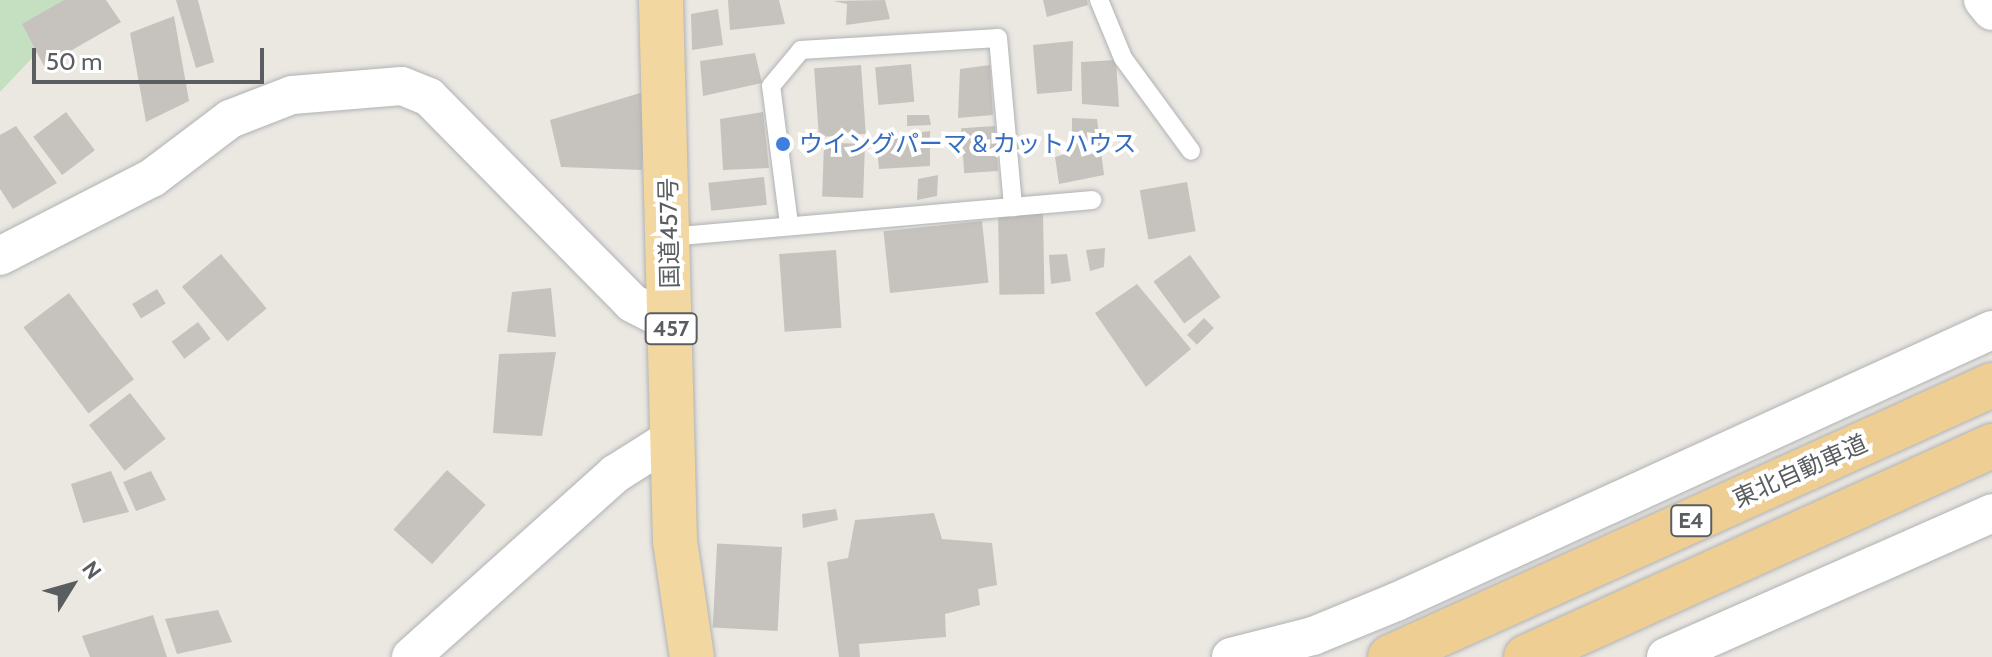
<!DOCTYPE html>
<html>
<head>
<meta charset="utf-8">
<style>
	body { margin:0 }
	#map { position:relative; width:1992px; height:657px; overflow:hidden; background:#ebe8e2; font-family:Cabin,"Noto Sans JP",sans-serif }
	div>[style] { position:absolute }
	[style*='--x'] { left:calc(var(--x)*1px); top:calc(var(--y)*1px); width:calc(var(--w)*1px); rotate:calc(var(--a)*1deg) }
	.green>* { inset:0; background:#c4e0c1 }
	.building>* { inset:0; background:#c6c3be; transform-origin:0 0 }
	.roads { filter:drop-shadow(0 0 2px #afb2b5) drop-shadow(0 0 2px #afb2b5) }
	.service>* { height:18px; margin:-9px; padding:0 9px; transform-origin:9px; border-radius:9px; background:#fff }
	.minor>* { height:38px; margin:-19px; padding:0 19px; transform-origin:19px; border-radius:19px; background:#fff }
	.trunk>* { height:44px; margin:-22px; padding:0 22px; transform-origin:22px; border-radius:22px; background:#f2d8a0 }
	.motorway>* { height:44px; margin:-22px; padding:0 22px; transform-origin:22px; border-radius:22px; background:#efce94 }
	.dots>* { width:22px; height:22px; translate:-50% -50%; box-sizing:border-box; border:4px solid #fff; border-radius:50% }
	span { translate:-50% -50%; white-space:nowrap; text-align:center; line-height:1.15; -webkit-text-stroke:8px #fff; paint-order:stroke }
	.shield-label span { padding:2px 6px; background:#fff; border:2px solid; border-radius:6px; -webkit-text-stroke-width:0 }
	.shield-label { font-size:22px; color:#5a5e60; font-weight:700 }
	.shop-label { font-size:24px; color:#366cbe }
	.left { translate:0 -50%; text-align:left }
	.street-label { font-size:24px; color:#5a5e60 }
	.north { position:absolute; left:32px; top:545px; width:80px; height:80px; -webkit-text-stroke:6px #fff; paint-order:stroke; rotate:53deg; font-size:22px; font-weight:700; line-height:32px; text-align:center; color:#5a5e60 }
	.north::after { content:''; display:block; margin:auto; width:28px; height:36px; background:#5a5e60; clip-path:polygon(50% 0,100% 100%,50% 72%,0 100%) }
	.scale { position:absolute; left:32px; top:48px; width:232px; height:36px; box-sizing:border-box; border:4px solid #5a5e60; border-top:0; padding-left:10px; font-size:24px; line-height:28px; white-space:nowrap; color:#5a5e60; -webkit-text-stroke:6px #fff; paint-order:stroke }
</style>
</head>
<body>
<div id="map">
	<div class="green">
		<div style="clip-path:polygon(0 0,87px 0,0 92px)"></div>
	</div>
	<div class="building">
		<div style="clip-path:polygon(64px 0,106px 0,121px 22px,44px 66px,22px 24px)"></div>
		<div style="clip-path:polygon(176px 0,198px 0,214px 62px,196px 68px)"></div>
		<div style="clip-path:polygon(728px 0,779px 0,785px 24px,730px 30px)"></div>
		<div style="clip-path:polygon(885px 0,890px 19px,846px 25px,847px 4px,833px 1px)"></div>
		<div style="clip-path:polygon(1043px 0,1087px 0,1088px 5px,1047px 17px)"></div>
		<div style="clip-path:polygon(718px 9px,723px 45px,692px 50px,691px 14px)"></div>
		<div style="clip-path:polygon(174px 16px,189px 101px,146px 122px,130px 33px)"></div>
		<div style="clip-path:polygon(1073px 41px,1072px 91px,1037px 94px,1033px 45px)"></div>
		<div style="clip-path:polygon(755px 53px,762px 83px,703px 96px,700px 61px)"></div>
		<div style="clip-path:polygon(1116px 60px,1119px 107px,1082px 104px,1081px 62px)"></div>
		<div style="left:911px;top:64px;width:38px;height:36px;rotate:85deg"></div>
		<div style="left:861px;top:65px;width:69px;height:47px;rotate:86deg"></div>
		<div style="clip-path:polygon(990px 65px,993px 115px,958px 118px,960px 69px)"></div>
		<div style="clip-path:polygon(647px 91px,642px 170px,561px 167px,550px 120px)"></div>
		<div style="left:66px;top:112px;width:48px;height:41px;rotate:53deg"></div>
		<div style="clip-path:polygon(763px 112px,769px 168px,723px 170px,720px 119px)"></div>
		<div style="clip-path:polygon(907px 115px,929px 115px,931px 125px,907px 126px)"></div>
		<div style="clip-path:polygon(1072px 118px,1097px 119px,1104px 175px,1059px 184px,1055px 157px,1072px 152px)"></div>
		<div style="clip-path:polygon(16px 126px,57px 183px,13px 209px,0 189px,0 135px)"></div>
		<div style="left:995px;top:126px;width:45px;height:34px;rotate:86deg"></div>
		<div style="clip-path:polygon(930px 131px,930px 166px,879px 169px,876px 138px)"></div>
		<div style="left:865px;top:144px;width:54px;height:41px;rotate:92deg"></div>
		<div style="clip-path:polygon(938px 175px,937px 196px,917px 200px,918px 179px)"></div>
		<div style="left:764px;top:177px;width:28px;height:56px;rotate:84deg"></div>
		<div style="left:1187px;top:182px;width:50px;height:48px;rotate:80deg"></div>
		<div style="left:1043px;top:212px;width:82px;height:45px;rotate:89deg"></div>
		<div style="left:982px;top:221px;width:62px;height:99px;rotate:84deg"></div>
		<div style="clip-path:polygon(1105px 248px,1104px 267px,1090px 271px,1086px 250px)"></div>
		<div style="left:836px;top:250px;width:78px;height:57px;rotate:86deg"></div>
		<div style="left:221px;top:254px;width:71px;height:51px;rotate:50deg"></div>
		<div style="clip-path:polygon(1067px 254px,1071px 281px,1051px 284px,1049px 255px)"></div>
		<div style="left:1190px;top:255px;width:52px;height:45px;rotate:54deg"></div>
		<div style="clip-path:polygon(1137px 284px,1191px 349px,1146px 387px,1095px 313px)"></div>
		<div style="clip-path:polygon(551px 288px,556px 337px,507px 332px,512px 292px)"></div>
		<div style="left:157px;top:289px;width:17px;height:29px;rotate:59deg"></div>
		<div style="left:69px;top:293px;width:108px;height:57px;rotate:53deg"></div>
		<div style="left:1204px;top:318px;width:14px;height:24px;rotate:45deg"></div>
		<div style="left:198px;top:322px;width:21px;height:33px;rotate:53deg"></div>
		<div style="clip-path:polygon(556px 352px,542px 436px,493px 433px,499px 354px)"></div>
		<div style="left:130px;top:393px;width:58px;height:52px;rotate:52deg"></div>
		<div style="left:447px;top:470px;width:52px;height:80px;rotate:42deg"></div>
		<div style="clip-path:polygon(111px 471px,129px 512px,83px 523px,71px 484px)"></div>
		<div style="clip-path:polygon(151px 471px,166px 500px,136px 511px,123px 482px)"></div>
		<div style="clip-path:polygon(836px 509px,838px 520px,803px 528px,802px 514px)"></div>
		<div style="clip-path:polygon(934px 513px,942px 539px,992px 543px,997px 585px,978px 589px,980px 605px,945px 614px,946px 637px,859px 644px,860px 657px,839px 657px,827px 562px,848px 558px,855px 520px)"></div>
		<div style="left:782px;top:547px;width:84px;height:65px;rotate:93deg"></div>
		<div style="clip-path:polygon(218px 610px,232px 642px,177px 654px,165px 619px)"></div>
		<div style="clip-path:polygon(153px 615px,167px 657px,90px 657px,82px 636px)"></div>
	</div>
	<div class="roads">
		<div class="service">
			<div style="--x:1099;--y:0;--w:63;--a:67.5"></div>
			<div style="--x:1123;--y:58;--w:115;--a:53.8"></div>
			<div style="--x:789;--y:224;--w:139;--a:-97.4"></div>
			<div style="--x:771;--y:86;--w:47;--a:-50.2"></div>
			<div style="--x:801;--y:50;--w:197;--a:-3.5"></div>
			<div style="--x:998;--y:38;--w:170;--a:84.9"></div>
			<div style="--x:669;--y:237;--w:425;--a:-5"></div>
		</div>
		<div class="minor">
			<div style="--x:1983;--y:0;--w:14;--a:51"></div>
			<div style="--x:0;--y:256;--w:171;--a:-27.2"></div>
			<div style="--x:152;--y:178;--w:98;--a:-37.1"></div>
			<div style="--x:230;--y:119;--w:66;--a:-21.2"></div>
			<div style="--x:292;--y:95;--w:110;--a:-4.7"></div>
			<div style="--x:402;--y:86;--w:29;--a:22"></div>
			<div style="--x:429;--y:97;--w:289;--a:45.4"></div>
			<div style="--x:632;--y:303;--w:44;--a:27.1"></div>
			<div style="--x:411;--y:657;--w:274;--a:-41.9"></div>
			<div style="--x:615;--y:474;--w:67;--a:-32.3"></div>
			<div style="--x:1231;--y:657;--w:85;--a:-14.4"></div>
			<div style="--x:1313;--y:636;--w:90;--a:-22.3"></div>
			<div style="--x:1396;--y:602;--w:655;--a:-24.53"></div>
			<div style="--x:1666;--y:657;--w:356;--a:-23.8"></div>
		</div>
		<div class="trunk">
			<div style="--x:661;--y:0;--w:541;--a:88.52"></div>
			<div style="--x:675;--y:541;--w:117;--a:81.7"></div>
		</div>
		<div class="motorway">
			<div style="--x:1390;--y:657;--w:661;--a:-24.31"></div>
			<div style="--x:1526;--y:657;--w:512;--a:-24.36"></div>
		</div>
	</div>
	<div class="dots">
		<div style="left:783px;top:144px;background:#3f7fe0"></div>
	</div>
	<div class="shield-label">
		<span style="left:671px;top:329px">457</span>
		<span style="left:1691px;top:521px">E4</span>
	</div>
	<div class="shop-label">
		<span class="left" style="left:799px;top:144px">ウイングパーマ &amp; カットハウス</span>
	</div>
	<div class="street-label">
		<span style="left:669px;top:233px;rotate:-91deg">国道457号</span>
		<span style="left:1800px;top:471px;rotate:-24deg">東北自動車道</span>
	</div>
	<div class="north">N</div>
	<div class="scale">50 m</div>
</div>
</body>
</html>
